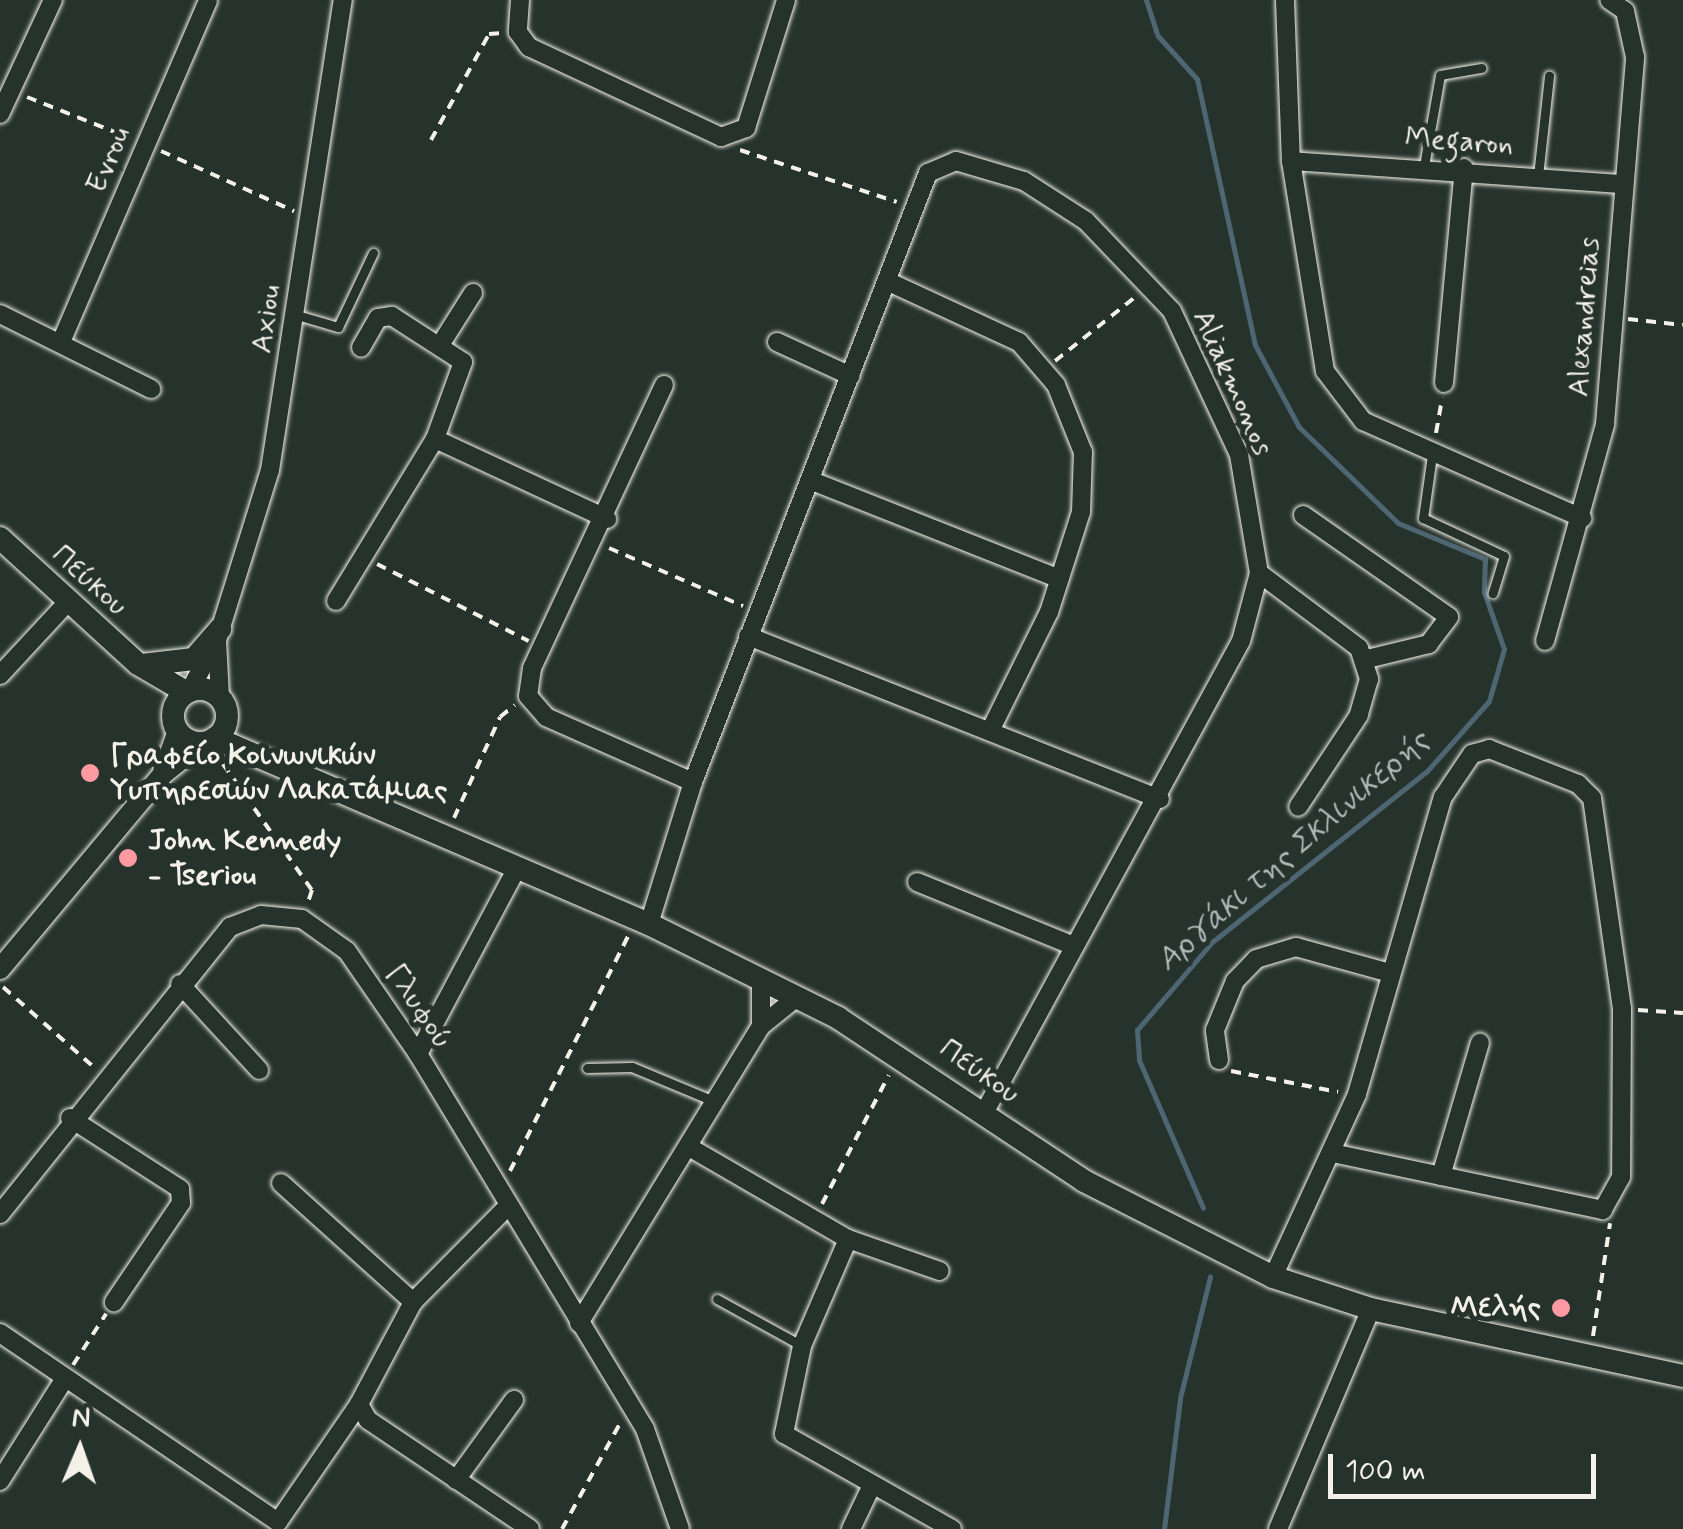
<!DOCTYPE html>
<html>
<head>
<meta charset="utf-8">
<style>
	body { margin:0 }
	#map { position:relative; width:1683px; height:1529px; overflow:hidden; background:#26332d; font-family:Mynerve,sans-serif }
	div>[style] { position:absolute }
	[style*='--x'] { left:calc(var(--x)*1px); top:calc(var(--y)*1px); width:calc(var(--w)*1px); rotate:calc(var(--a)*1deg) }
	.stream>* { height:5px; margin:-2.5px; padding:0 2.5px; transform-origin:2.5px; border-radius:2.5px; background:#4d6672 }
	.path>* { height:4px; margin-top:-2px; transform-origin:0; background:repeating-linear-gradient(90deg,#f4f1e8 0 10px,transparent 0 18px) }
	.roads { filter:drop-shadow(0 0 2px #f4f1e8) drop-shadow(0 0 2px #f4f1e8) }
	.service>* { height:9px; margin:-4.5px; padding:0 4.5px; transform-origin:4.5px; border-radius:4.5px; background:#26332d }
	.minor>* { height:18px; margin:-9px; padding:0 9px; transform-origin:9px; border-radius:9px; background:#26332d }
	.tertiary>* { height:20px; margin:-10px; padding:0 10px; transform-origin:10px; border-radius:10px; background:#26332d }
	.secondary>* { height:22px; margin:-11px; padding:0 11px; transform-origin:11px; border-radius:11px; background:#26332d }
	.secondary>.ring { margin:-11px; padding:0; box-sizing:content-box; background:none; border:22px solid #26332d; border-radius:50% }
	.dots>* { width:28px; height:28px; translate:-50% -50%; box-sizing:border-box; border:5px solid #26332d; border-radius:50% }
	span { translate:-50% -50%; white-space:nowrap; text-align:center; line-height:1.15; -webkit-text-stroke:10px #26332d; paint-order:stroke }
	.street-label { font-size:30px; color:#f4f1e8 }
	.poi-label { font-size:30px; color:#f4f1e8; font-weight:700 }
	.left { translate:0 -50%; text-align:left }
	.right { translate:-100% -50%; text-align:right }
	.water-label { font-size:32px; color:#b1b9b9; font-style:italic }
	.north { position:absolute; left:30px; top:1399px; width:100px; height:100px; -webkit-text-stroke:8px #26332d; paint-order:stroke; rotate:2deg; font-size:28px; font-weight:700; line-height:40px; text-align:center; color:#f4f1e8 }
	.north::after { content:''; display:block; margin:auto; width:35px; height:45px; background:#f4f1e8; clip-path:polygon(50% 0,100% 100%,50% 72%,0 100%) }
	.scale { position:absolute; left:1328px; top:1454px; width:268px; height:45px; box-sizing:border-box; border:5px solid #f4f1e8; border-top:0; padding-left:12px; font-size:30px; line-height:35px; white-space:nowrap; color:#f4f1e8; -webkit-text-stroke:8px #26332d; paint-order:stroke }
</style>
</head>
<body>
<div id="map">
	<div class="stream">
		<div style="--x:1146;--y:0;--w:38;--a:72"></div>
		<div style="--x:1158;--y:36;--w:58;--a:47.8"></div>
		<div style="--x:1197;--y:79;--w:272;--a:77.7"></div>
		<div style="--x:1255;--y:345;--w:93;--a:61.8"></div>
		<div style="--x:1299;--y:427;--w:138;--a:44.1"></div>
		<div style="--x:1398;--y:523;--w:94;--a:22.5"></div>
		<div style="--x:1485;--y:559;--w:33;--a:92"></div>
		<div style="--x:1484;--y:592;--w:60;--a:70.7"></div>
		<div style="--x:1504;--y:649;--w:54;--a:106.1"></div>
		<div style="--x:1489;--y:701;--w:94;--a:131.5"></div>
		<div style="--x:1427;--y:771;--w:273;--a:141.5"></div>
		<div style="--x:1213;--y:941;--w:117;--a:130.5"></div>
		<div style="--x:1137;--y:1030;--w:30;--a:86"></div>
		<div style="--x:1139;--y:1060;--w:161;--a:66.6"></div>
		<div style="--x:1164;--y:1529;--w:132;--a:-83"></div>
		<div style="--x:1180;--y:1398;--w:125;--a:-76.1"></div>
	</div>
	<div class="path">
		<div style="--x:27;--y:97;--w:111;--a:21.7"></div>
		<div style="--x:431;--y:140;--w:121;--a:-61.3"></div>
		<div style="--x:489;--y:34;--w:14;--a:-4"></div>
		<div style="--x:740;--y:150;--w:165;--a:18.3"></div>
		<div style="--x:161;--y:151;--w:146;--a:24.3"></div>
		<div style="--x:1628;--y:319;--w:55;--a:6.2"></div>
		<div style="--x:1055;--y:361;--w:101;--a:-38.6"></div>
		<div style="--x:1436;--y:433;--w:36;--a:-80"></div>
		<div style="--x:609;--y:548;--w:146;--a:23.4"></div>
		<div style="--x:377;--y:564;--w:170;--a:26.9"></div>
		<div style="--x:223;--y:764;--w:154;--a:54.8"></div>
		<div style="--x:312;--y:890;--w:16;--a:108"></div>
		<div style="--x:454;--y:818;--w:111;--a:-65.5"></div>
		<div style="--x:500;--y:717;--w:19;--a:-39"></div>
		<div style="--x:3;--y:987;--w:125;--a:41.4"></div>
		<div style="--x:1638;--y:1010;--w:45;--a:3.8"></div>
		<div style="--x:1231;--y:1071;--w:109;--a:11.1"></div>
		<div style="--x:510;--y:1171;--w:265;--a:-63.3"></div>
		<div style="--x:822;--y:1204;--w:145;--a:-62.6"></div>
		<div style="--x:1593;--y:1336;--w:114;--a:-81.4"></div>
		<div style="--x:73;--y:1365;--w:61;--a:-57.1"></div>
		<div style="--x:562;--y:1529;--w:124;--a:-61.2"></div>
	</div>
	<div class="roads">
		<div class="service">
			<div style="--x:1424;--y:166;--w:92;--a:-80"></div>
			<div style="--x:1440;--y:75;--w:42;--a:-9.7"></div>
			<div style="--x:1538;--y:176;--w:101;--a:-83.7"></div>
			<div style="--x:297;--y:315;--w:43;--a:16.3"></div>
			<div style="--x:338;--y:327;--w:82;--a:-64.7"></div>
			<div style="--x:1432;--y:455;--w:64;--a:98.1"></div>
			<div style="--x:1423;--y:518;--w:89;--a:25.1"></div>
			<div style="--x:1504;--y:556;--w:39;--a:107"></div>
			<div style="--x:587;--y:1068;--w:45;--a:-1.3"></div>
			<div style="--x:632;--y:1067;--w:91;--a:22.6"></div>
			<div style="--x:717;--y:1299;--w:97;--a:28.9"></div>
		</div>
		<div class="minor">
			<div style="--x:520;--y:0;--w:32;--a:94"></div>
			<div style="--x:518;--y:32;--w:19;--a:54"></div>
			<div style="--x:529;--y:47;--w:212;--a:25.1"></div>
			<div style="--x:721;--y:137;--w:27;--a:-20"></div>
			<div style="--x:746;--y:128;--w:134;--a:-72.6"></div>
			<div style="--x:1285;--y:0;--w:161;--a:87.9"></div>
			<div style="--x:1291;--y:161;--w:213;--a:80.8"></div>
			<div style="--x:1325;--y:371;--w:63;--a:52.8"></div>
			<div style="--x:1363;--y:421;--w:240;--a:23.9"></div>
			<div style="--x:0;--y:114;--w:126;--a:-65.1"></div>
			<div style="--x:1291;--y:161;--w:332;--a:4"></div>
			<div style="--x:889;--y:282;--w:143;--a:24.8"></div>
			<div style="--x:1019;--y:342;--w:57;--a:49.3"></div>
			<div style="--x:1056;--y:385;--w:72;--a:68.1"></div>
			<div style="--x:1083;--y:452;--w:60;--a:91.9"></div>
			<div style="--x:1081;--y:512;--w:105;--a:107.7"></div>
			<div style="--x:1049;--y:612;--w:133;--a:116.4"></div>
			<div style="--x:0;--y:314;--w:169;--a:26.4"></div>
			<div style="--x:61;--y:342;--w:372;--a:-66.7"></div>
			<div style="--x:442;--y:342;--w:58;--a:-57.7"></div>
			<div style="--x:777;--y:342;--w:81;--a:24.7"></div>
			<div style="--x:1444;--y:383;--w:216;--a:-84.7"></div>
			<div style="--x:664;--y:385;--w:312;--a:115"></div>
			<div style="--x:532;--y:668;--w:28;--a:98"></div>
			<div style="--x:528;--y:696;--w:28;--a:49"></div>
			<div style="--x:546;--y:717;--w:161;--a:23.9"></div>
			<div style="--x:435;--y:439;--w:190;--a:24.9"></div>
			<div style="--x:812;--y:481;--w:266;--a:21.6"></div>
			<div style="--x:1303;--y:515;--w:178;--a:34.9"></div>
			<div style="--x:1449;--y:617;--w:34;--a:127"></div>
			<div style="--x:1429;--y:644;--w:68;--a:166.4"></div>
			<div style="--x:1259;--y:573;--w:125;--a:36.9"></div>
			<div style="--x:1359;--y:648;--w:33;--a:72"></div>
			<div style="--x:1369;--y:679;--w:37;--a:106"></div>
			<div style="--x:1359;--y:715;--w:110;--a:123.5"></div>
			<div style="--x:336;--y:601;--w:190;--a:-58.6"></div>
			<div style="--x:435;--y:439;--w:82;--a:-70"></div>
			<div style="--x:463;--y:362;--w:85;--a:-147.1"></div>
			<div style="--x:392;--y:316;--w:14;--a:172"></div>
			<div style="--x:378;--y:318;--w:34;--a:120"></div>
			<div style="--x:748;--y:636;--w:443;--a:21.6"></div>
			<div style="--x:217;--y:640;--w:57;--a:87"></div>
			<div style="--x:1545;--y:641;--w:225;--a:-74.5"></div>
			<div style="--x:1605;--y:424;--w:368;--a:-85.3"></div>
			<div style="--x:1635;--y:57;--w:47;--a:-102.3"></div>
			<div style="--x:1625;--y:11;--w:19;--a:-145"></div>
			<div style="--x:0;--y:675;--w:97;--a:-47.1"></div>
			<div style="--x:190;--y:690;--w:57;--a:-61.6"></div>
			<div style="--x:217;--y:640;--w:178;--a:-72.7"></div>
			<div style="--x:270;--y:470;--w:476;--a:-81.2"></div>
			<div style="--x:917;--y:882;--w:166;--a:22.2"></div>
			<div style="--x:649;--y:924;--w:149;--a:-72.8"></div>
			<div style="--x:693;--y:782;--w:653;--a:-68.9"></div>
			<div style="--x:928;--y:173;--w:30;--a:-23"></div>
			<div style="--x:956;--y:161;--w:71;--a:16.4"></div>
			<div style="--x:1024;--y:181;--w:74;--a:32.8"></div>
			<div style="--x:1086;--y:221;--w:124;--a:46.3"></div>
			<div style="--x:1172;--y:311;--w:159;--a:65"></div>
			<div style="--x:1239;--y:455;--w:120;--a:80.4"></div>
			<div style="--x:1259;--y:573;--w:70;--a:104.8"></div>
			<div style="--x:1241;--y:641;--w:537;--a:118.57"></div>
			<div style="--x:761;--y:982;--w:44;--a:90"></div>
			<div style="--x:180;--y:984;--w:117;--a:47.4"></div>
			<div style="--x:418;--y:1054;--w:211;--a:-62"></div>
			<div style="--x:1219;--y:1060;--w:30;--a:-98"></div>
			<div style="--x:1215;--y:1030;--w:53;--a:-67.8"></div>
			<div style="--x:1235;--y:981;--w:30;--a:-46"></div>
			<div style="--x:1256;--y:959;--w:42;--a:-16.7"></div>
			<div style="--x:1296;--y:947;--w:98;--a:15.5"></div>
			<div style="--x:70;--y:1118;--w:131;--a:32.8"></div>
			<div style="--x:180;--y:1189;--w:14;--a:86"></div>
			<div style="--x:181;--y:1203;--w:120;--a:124.1"></div>
			<div style="--x:689;--y:1147;--w:184;--a:30.1"></div>
			<div style="--x:848;--y:1239;--w:97;--a:19.2"></div>
			<div style="--x:1441;--y:1176;--w:139;--a:-73.7"></div>
			<div style="--x:281;--y:1183;--w:178;--a:42"></div>
			<div style="--x:0;--y:1214;--w:368;--a:-51.3"></div>
			<div style="--x:230;--y:927;--w:33;--a:-21"></div>
			<div style="--x:261;--y:915;--w:41;--a:5.6"></div>
			<div style="--x:302;--y:919;--w:55;--a:35.4"></div>
			<div style="--x:347;--y:951;--w:125;--a:55.4"></div>
			<div style="--x:418;--y:1054;--w:438;--a:58.8"></div>
			<div style="--x:645;--y:1429;--w:106;--a:70.7"></div>
			<div style="--x:848;--y:1239;--w:116;--a:113.3"></div>
			<div style="--x:802;--y:1346;--w:90;--a:101.6"></div>
			<div style="--x:784;--y:1434;--w:193;--a:29.5"></div>
			<div style="--x:1273;--y:1277;--w:201;--a:-65.3"></div>
			<div style="--x:1357;--y:1094;--w:309;--a:-73.9"></div>
			<div style="--x:1443;--y:797;--w:52;--a:-56"></div>
			<div style="--x:1472;--y:754;--w:18;--a:-16"></div>
			<div style="--x:1489;--y:749;--w:96;--a:21.5"></div>
			<div style="--x:1578;--y:784;--w:20;--a:45"></div>
			<div style="--x:1592;--y:798;--w:213;--a:81.9"></div>
			<div style="--x:1622;--y:1009;--w:168;--a:90.3"></div>
			<div style="--x:1621;--y:1177;--w:38;--a:119"></div>
			<div style="--x:1603;--y:1210;--w:276;--a:-168.1"></div>
			<div style="--x:579;--y:1323;--w:348;--a:-58.5"></div>
			<div style="--x:761;--y:1026;--w:46;--a:-38.9"></div>
			<div style="--x:0;--y:1333;--w:336;--a:34.2"></div>
			<div style="--x:278;--y:1522;--w:143;--a:-55.5"></div>
			<div style="--x:359;--y:1404;--w:115;--a:-62.1"></div>
			<div style="--x:413;--y:1302;--w:134;--a:-45.3"></div>
			<div style="--x:359;--y:1404;--w:18;--a:61"></div>
			<div style="--x:368;--y:1420;--w:195;--a:33.9"></div>
			<div style="--x:456;--y:1480;--w:99;--a:-54.1"></div>
			<div style="--x:0;--y:1481;--w:122;--a:-57.7"></div>
			<div style="--x:851;--y:1529;--w:47;--a:-64.5"></div>
			<div style="--x:1278;--y:1529;--w:239;--a:-67.1"></div>
		</div>
		<div class="tertiary">
			<div style="--x:163;--y:772;--w:44;--a:-69.9"></div>
			<div style="--x:0;--y:969;--w:254;--a:-50.1"></div>
			<div style="--x:163;--y:774;--w:50;--a:-38.5"></div>
		</div>
		<div class="secondary">
			<div style="--x:0;--y:538;--w:187;--a:42.4"></div>
			<div style="--x:138;--y:664;--w:56;--a:30.3"></div>
			<div style="--x:142;--y:665;--w:52;--a:-6.6"></div>
			<div style="--x:194;--y:659;--w:40;--a:-49"></div>
			<div class="ring" style="left:173px;top:689px;width:32px;height:32px"></div>
			<div style="--x:215;--y:738;--w:472;--a:23.2"></div>
			<div style="--x:649;--y:924;--w:211;--a:26.4"></div>
			<div style="--x:838;--y:1018;--w:295;--a:33.5"></div>
			<div style="--x:1084;--y:1181;--w:212;--a:26.9"></div>
			<div style="--x:1273;--y:1277;--w:103;--a:18.1"></div>
			<div style="--x:1371;--y:1309;--w:319;--a:12.1"></div>
		</div>
	</div>
	<div class="dots">
		<div style="left:90px;top:773px;background:#ff9aa2"></div>
		<div style="left:128px;top:858px;background:#ff9aa2"></div>
		<div style="left:1561px;top:1308px;background:#ff9aa2"></div>
	</div>
	<div class="street-label">
		<span style="left:1459px;top:142px;rotate:4deg">Megaron</span>
		<span style="left:109px;top:160px;rotate:-67deg">Evrou</span>
		<span style="left:1585px;top:317px;rotate:-86deg">Alexandreias</span>
		<span style="left:267px;top:319px;rotate:-82deg">Axiou</span>
		<span style="left:1232px;top:383px;rotate:66deg">Aliakmonos</span>
		<span style="left:89px;top:581px;rotate:42deg">Πεύκου</span>
		<span style="left:418px;top:1007px;rotate:56deg">Γλυφού</span>
		<span style="left:979px;top:1072px;rotate:35deg">Πεύκου</span>
	</div>
	<div class="poi-label">
		<span class="left" style="left:110px;top:773px">Γραφείο Κοινωνικών<br>Υυπηρεσιών Λακατάμιας</span>
		<span class="left" style="left:148px;top:858px">John Kennedy<br>- Tseriou</span>
		<span class="right" style="left:1541px;top:1308px">Μελής</span>
	</div>
	<div class="water-label">
		<span style="left:1293px;top:851px;rotate:-41deg">Αργάκι της Σκλινικερής</span>
	</div>
	<div class="north">N</div>
	<div class="scale">100 m</div>
</div>
</body>
</html>
